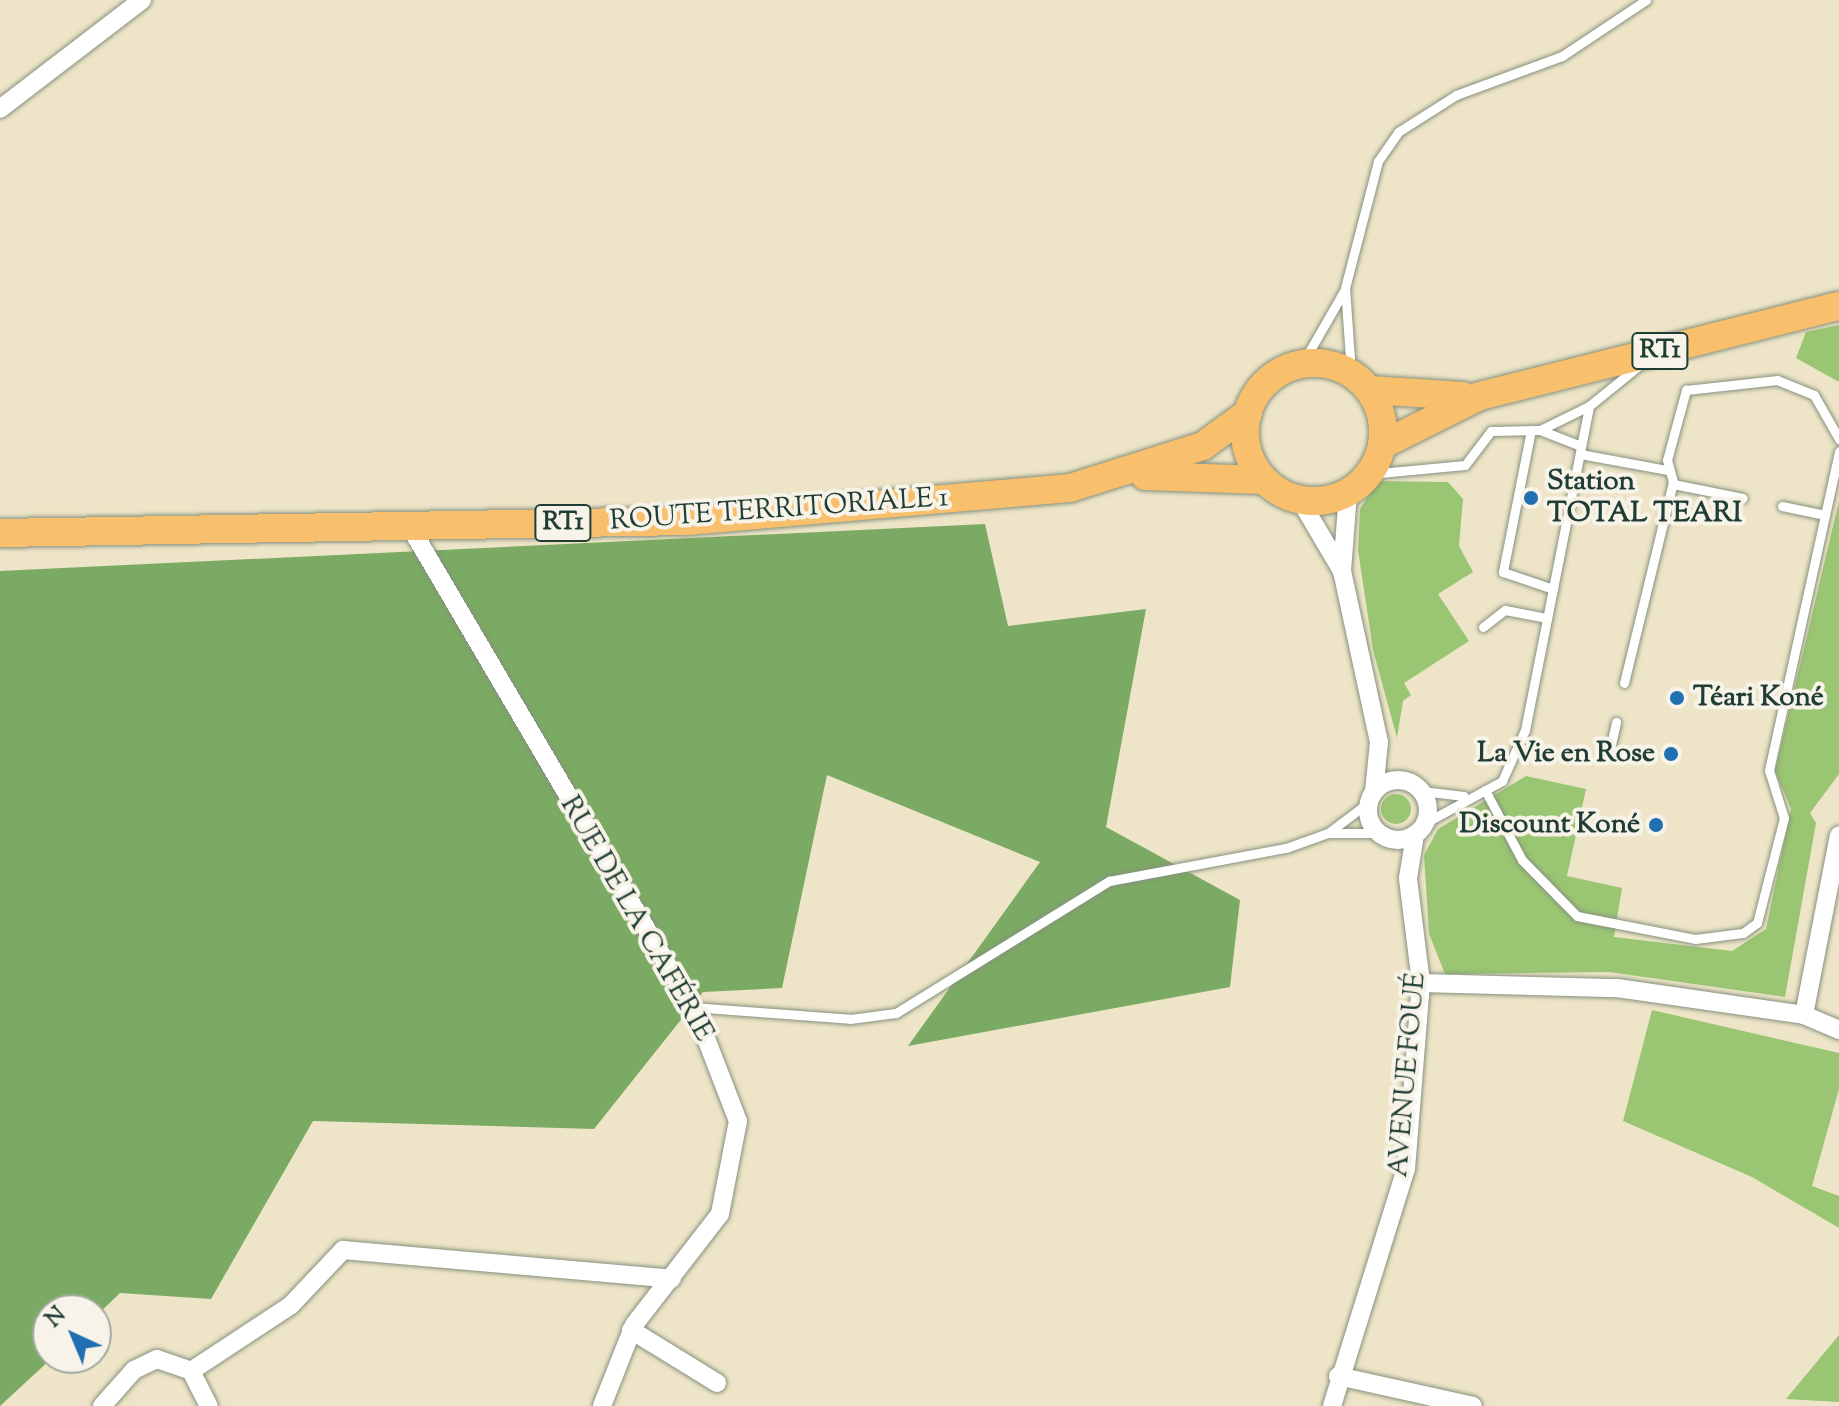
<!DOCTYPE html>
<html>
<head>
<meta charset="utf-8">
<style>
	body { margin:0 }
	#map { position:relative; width:1839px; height:1406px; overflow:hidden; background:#eee5c8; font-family:"Sorts Mill Goudy",serif }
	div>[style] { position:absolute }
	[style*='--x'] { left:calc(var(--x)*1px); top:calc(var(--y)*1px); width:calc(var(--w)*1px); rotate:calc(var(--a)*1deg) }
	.green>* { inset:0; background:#9ac572 }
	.round { border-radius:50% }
	.forest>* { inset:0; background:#7baa64 }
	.roads { filter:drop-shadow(0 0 2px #86917e) drop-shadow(0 0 2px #86917e) }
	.service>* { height:9px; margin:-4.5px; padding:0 4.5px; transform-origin:4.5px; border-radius:4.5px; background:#fff }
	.minor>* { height:18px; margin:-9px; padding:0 9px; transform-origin:9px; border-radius:9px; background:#fff }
	.minor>.ring { margin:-9px; padding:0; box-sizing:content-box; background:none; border:18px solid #fff; border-radius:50% }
	.primary>* { height:28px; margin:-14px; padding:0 14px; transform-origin:14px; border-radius:14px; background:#f8bf6c }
	.primary>.ring { margin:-14px; padding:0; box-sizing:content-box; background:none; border:28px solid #f8bf6c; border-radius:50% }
	.dots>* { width:22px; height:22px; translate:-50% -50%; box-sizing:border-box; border:4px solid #f7f3e8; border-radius:50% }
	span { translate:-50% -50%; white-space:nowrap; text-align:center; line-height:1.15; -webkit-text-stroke:8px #f7f3e8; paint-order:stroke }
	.shield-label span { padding:2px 6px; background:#f7f3e8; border:2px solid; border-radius:6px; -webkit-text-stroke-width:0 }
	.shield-label { font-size:26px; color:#1f3d34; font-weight:700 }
	.poi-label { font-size:28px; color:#1f3d34; font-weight:700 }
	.left { translate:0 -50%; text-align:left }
	.right { translate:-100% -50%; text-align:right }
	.street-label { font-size:28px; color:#1f3d34 }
	.north { position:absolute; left:32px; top:1294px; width:80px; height:80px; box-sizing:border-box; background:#f7f3e8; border:2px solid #a1aaa0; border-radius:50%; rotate:316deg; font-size:22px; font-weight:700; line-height:32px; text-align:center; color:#1f3d34 }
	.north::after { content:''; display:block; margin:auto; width:28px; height:36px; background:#1f6fb2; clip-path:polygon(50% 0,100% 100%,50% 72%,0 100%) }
</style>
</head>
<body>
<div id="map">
	<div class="green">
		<div style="clip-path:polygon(1839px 325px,1839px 382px,1796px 358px,1806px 332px)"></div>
		<div style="clip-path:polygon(1377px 481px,1448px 482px,1463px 499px,1459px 546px,1473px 572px,1438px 594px,1469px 641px,1404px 683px,1411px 695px,1403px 701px,1397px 738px,1373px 650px,1358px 550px,1360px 509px)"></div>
		<div style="clip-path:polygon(1839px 501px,1839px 774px,1810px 813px,1816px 823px,1785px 997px,1609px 972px,1445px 974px,1429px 934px,1424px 855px,1438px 829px,1526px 776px,1586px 789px,1567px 876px,1622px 888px,1614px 937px,1732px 951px,1766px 929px,1791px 809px,1775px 771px)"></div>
		<div class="round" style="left:1381px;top:794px;width:30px;height:30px"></div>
		<div style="clip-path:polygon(1652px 1010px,1839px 1053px,1839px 1089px,1812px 1186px,1839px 1196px,1839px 1228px,1752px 1177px,1623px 1121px)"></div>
		<div style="clip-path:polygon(1839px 1335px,1839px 1402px,1786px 1399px)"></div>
	</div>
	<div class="forest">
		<div style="clip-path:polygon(985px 524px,1008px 626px,1146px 609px,1106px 827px,1240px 900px,1230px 987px,908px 1046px,1040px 862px,827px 775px,782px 988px,703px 992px,594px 1129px,313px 1121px,211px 1299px,120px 1293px,96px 1316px,96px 1310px,48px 1310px,52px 1358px,0 1406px,0 571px)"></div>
	</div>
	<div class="roads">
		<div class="service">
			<div style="--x:1302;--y:364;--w:84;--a:-60.1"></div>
			<div style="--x:1351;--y:373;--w:85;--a:-94"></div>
			<div style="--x:1345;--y:288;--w:131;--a:-75.4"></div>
			<div style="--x:1378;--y:161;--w:35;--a:-55"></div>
			<div style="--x:1398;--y:132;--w:69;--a:-32.5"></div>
			<div style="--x:1456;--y:95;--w:113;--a:-20.2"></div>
			<div style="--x:1562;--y:56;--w:101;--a:-33.7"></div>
			<div style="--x:1531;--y:430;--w:145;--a:101.2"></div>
			<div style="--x:1503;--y:572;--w:53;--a:18.8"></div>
			<div style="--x:1540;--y:430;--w:55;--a:-26.1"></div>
			<div style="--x:1589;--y:406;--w:62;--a:-39.1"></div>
			<div style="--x:1580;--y:454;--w:88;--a:10.4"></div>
			<div style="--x:1369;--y:474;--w:96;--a:-5.4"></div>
			<div style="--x:1465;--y:465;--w:43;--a:-52.6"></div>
			<div style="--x:1491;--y:431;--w:49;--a:-1.2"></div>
			<div style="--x:1540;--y:430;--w:44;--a:21.3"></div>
			<div style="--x:1673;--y:484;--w:71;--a:11.3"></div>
			<div style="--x:1782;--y:506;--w:44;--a:11.8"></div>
			<div style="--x:1483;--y:627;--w:28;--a:-38"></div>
			<div style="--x:1505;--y:610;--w:43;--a:10.8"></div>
			<div style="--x:1624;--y:683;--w:207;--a:-76.3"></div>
			<div style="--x:1673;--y:482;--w:23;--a:-105"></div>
			<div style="--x:1667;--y:460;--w:73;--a:-74.8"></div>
			<div style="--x:1686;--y:390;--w:92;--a:-6.3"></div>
			<div style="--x:1777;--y:380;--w:40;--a:22"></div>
			<div style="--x:1814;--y:395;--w:51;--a:60.4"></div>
			<div style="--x:1609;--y:753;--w:32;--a:-77"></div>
			<div style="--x:1485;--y:790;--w:79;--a:62.1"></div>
			<div style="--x:1522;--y:860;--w:78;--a:45.5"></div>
			<div style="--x:1577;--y:916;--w:120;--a:11"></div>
			<div style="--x:1695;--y:939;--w:48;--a:-7.1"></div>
			<div style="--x:1743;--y:933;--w:17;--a:-36"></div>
			<div style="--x:1757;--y:923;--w:108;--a:-75.6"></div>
			<div style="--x:1784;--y:818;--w:50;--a:-107.4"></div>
			<div style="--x:1769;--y:770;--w:326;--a:-77.6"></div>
			<div style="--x:1422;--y:791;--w:42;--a:6.8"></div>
			<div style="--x:1425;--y:823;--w:88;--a:-28.6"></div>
			<div style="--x:1502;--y:781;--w:56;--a:-65.7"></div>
			<div style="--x:1525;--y:730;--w:330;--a:-78.8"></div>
			<div style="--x:1328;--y:833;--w:50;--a:0"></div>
			<div style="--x:692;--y:1007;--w:158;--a:4.3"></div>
			<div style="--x:850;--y:1019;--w:46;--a:-7.4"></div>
			<div style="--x:896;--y:1013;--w:251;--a:-31.8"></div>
			<div style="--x:1109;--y:881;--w:180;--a:-10.6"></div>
			<div style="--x:1286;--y:848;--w:45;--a:-19.7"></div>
			<div style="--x:1328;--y:833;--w:51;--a:-37.1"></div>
		</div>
		<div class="minor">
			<div style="--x:0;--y:109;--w:179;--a:-37.5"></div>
			<div style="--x:1348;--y:493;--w:78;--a:94.4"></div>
			<div style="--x:1342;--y:571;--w:175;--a:77.8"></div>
			<div style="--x:1379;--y:742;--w:50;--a:95.7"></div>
			<div style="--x:1300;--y:500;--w:82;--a:59.4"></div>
			<div style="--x:409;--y:525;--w:568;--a:59.55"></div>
			<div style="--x:697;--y:1015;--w:114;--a:68.9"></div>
			<div style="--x:738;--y:1121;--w:95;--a:101"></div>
			<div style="--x:720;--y:1214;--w:140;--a:127.8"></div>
			<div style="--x:634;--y:1325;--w:87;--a:111.6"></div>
			<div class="ring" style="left:1368px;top:780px;width:42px;height:42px"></div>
			<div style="--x:1421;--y:983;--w:196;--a:1.5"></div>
			<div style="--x:1617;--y:988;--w:189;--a:8.2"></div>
			<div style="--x:1804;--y:1015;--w:38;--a:23"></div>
			<div style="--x:1804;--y:1015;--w:183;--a:-79"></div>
			<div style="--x:631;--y:1330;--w:101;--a:31.6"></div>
			<div style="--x:191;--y:1371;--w:120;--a:-33.4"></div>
			<div style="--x:291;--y:1305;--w:76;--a:-46.6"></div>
			<div style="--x:343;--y:1250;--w:330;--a:5"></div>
			<div style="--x:1338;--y:1376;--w:138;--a:12.5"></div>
			<div style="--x:102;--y:1406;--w:48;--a:-48.4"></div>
			<div style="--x:134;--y:1370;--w:25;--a:-26"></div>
			<div style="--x:157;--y:1359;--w:36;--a:19"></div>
			<div style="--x:191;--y:1371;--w:39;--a:63"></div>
			<div style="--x:1332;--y:1406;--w:248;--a:-72.7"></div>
			<div style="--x:1406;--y:1169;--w:187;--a:-85.4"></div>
			<div style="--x:1421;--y:983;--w:106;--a:-97.1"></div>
			<div style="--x:1408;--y:878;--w:44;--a:-80.8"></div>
		</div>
		<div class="primary">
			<div class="ring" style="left:1245px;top:363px;width:110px;height:110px"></div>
			<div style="--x:1370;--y:390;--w:93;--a:3.7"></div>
			<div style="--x:1382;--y:445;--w:110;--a:-26.6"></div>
			<div style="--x:1480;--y:396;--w:370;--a:-14.1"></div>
			<div style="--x:1145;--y:476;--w:119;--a:1.9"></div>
			<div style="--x:0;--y:533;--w:686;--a:-1"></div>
			<div style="--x:686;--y:521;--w:385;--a:-4.9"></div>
			<div style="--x:1070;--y:488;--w:139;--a:-17.5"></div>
			<div style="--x:1203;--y:446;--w:56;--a:-36.3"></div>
		</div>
	</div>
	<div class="dots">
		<div style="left:1531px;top:498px;background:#1f6fb2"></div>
		<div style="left:1677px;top:698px;background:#1f6fb2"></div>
		<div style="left:1671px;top:754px;background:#1f6fb2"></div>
		<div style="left:1656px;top:825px;background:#1f6fb2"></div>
	</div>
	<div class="shield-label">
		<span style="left:1660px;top:351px">RT1</span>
		<span style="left:563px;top:523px">RT1</span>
	</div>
	<div class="poi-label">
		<span class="left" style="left:1547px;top:498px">Station<br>TOTAL TEARI</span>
		<span class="left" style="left:1693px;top:698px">Téari Koné</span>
		<span class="right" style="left:1655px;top:754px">La Vie en Rose</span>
		<span class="right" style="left:1640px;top:825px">Discount Koné</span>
	</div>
	<div class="street-label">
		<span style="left:779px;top:510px;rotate:-4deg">ROUTE TERRITORIALE 1</span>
		<span style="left:636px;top:919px;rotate:60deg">RUE DE LA CAFÉRIE</span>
		<span style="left:1408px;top:1075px;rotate:-85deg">AVENUE FOUÉ</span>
	</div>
	<div class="north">N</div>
</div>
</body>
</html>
